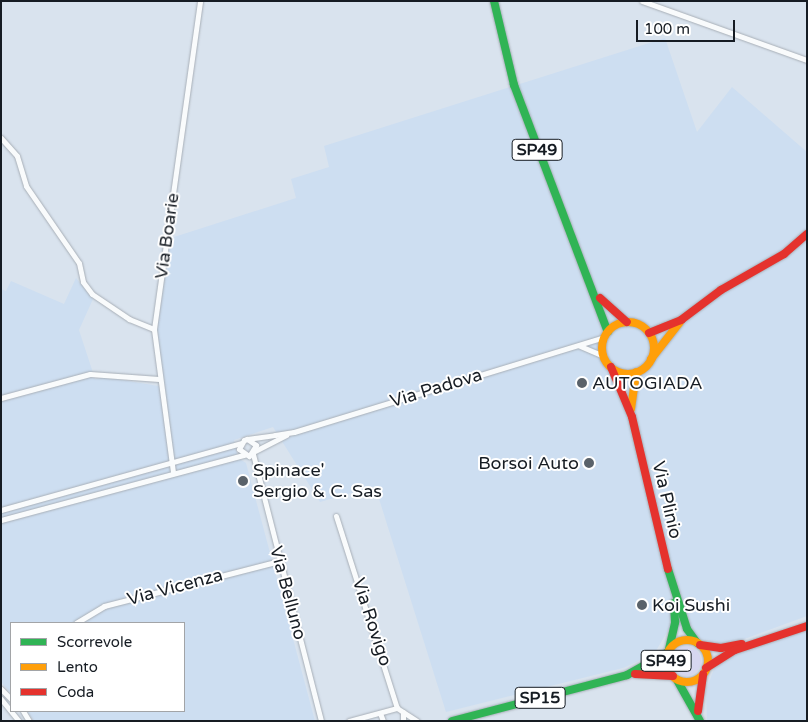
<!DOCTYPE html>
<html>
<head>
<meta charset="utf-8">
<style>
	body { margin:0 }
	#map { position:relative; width:808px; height:722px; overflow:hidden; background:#d9e3ee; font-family:"Varela Round",sans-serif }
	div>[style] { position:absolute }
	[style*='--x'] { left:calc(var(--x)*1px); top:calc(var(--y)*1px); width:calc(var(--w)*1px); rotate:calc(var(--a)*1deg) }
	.built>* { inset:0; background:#cddef1 }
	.green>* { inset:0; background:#d6d7f0 }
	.round { border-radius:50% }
	.roads { filter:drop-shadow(0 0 1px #a8afb7) drop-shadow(0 0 1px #a8afb7) }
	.street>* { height:5px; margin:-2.5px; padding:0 2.5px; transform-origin:2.5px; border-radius:2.5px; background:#f9fbfc }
	.fast>* { height:8px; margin:-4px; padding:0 4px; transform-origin:4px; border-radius:4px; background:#30b455 }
	.slow>* { height:8px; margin:-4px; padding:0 4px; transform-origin:4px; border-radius:4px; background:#ff9f0a }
	.slow>.ring { margin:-4px; padding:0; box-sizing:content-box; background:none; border:8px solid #ff9f0a; border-radius:50% }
	.jam>* { height:8px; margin:-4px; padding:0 4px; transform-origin:4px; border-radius:4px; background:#e5322d }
	.dots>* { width:14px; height:14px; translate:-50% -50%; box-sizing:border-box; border:2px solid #fff; border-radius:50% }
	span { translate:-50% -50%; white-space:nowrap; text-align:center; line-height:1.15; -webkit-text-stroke:4px #fff; paint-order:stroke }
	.shield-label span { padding:1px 4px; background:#fff; border:1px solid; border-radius:4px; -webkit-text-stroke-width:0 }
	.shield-label { font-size:16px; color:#161c23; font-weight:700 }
	.street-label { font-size:18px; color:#161c23 }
	.poi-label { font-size:18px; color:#161c23 }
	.left { translate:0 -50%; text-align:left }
	.right { translate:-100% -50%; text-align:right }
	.frame { position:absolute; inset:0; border:2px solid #161c23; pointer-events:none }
	.legend { position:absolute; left:10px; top:622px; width:175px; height:90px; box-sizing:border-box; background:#fff; border:1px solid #a2a4a7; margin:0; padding:6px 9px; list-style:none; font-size:15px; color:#161c23 }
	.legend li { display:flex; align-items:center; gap:10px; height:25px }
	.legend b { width:25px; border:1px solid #a2a4a7 }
	.scale { position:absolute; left:636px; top:20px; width:99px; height:22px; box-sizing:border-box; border:2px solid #161c23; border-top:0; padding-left:6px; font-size:15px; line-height:18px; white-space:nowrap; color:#161c23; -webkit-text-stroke:4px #fff; paint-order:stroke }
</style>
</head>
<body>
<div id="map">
	<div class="built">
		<div style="clip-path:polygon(665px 38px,697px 132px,732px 87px,807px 152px,807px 616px,728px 645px,709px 644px,697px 637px,688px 624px,669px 629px,654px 654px,623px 668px,446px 712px,375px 486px,320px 502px,273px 427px,234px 440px,238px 458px,246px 463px,315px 721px,34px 721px,27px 711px,184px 711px,184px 623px,11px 623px,11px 693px,1px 682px,1px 289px,6px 291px,11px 281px,64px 304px,76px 278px,93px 299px,79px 330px,95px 379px,105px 377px,164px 387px,157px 329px,171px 238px,296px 198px,291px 179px,329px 167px,324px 146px)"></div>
		<div style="clip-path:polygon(807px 627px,807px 721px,707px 721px,706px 690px,714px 669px,735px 653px)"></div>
	</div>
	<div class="green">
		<div class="round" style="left:671px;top:646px;width:30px;height:30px"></div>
	</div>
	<div class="roads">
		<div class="street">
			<div style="--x:642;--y:1;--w:175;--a:19.7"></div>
			<div style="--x:1;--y:138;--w:24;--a:48"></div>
			<div style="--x:17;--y:156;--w:31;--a:73"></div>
			<div style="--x:26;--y:186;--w:93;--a:55.5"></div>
			<div style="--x:79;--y:263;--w:19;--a:78"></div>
			<div style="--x:83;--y:282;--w:15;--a:53"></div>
			<div style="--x:92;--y:294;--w:45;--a:34"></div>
			<div style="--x:129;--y:319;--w:27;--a:22"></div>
			<div style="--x:580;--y:346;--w:26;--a:23"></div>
			<div style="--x:1;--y:398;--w:92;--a:-15.1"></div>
			<div style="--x:90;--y:374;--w:69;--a:4.1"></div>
			<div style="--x:247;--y:439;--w:11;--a:34"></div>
			<div style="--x:256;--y:445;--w:13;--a:122"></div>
			<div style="--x:249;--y:456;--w:12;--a:-145"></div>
			<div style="--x:239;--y:449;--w:10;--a:-61"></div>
			<div style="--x:244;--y:440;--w:3;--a:-18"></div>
			<div style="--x:247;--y:439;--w:28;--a:-8"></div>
			<div style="--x:275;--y:435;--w:19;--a:-9"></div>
			<div style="--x:294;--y:432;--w:325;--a:-17"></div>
			<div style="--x:255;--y:451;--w:35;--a:-27"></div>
			<div style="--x:253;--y:454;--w:276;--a:75.7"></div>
			<div style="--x:173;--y:472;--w:144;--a:-97.6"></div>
			<div style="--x:154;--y:329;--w:331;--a:-82"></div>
			<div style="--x:1;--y:510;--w:249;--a:-15.6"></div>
			<div style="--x:336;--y:516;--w:201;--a:72.4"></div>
			<div style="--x:1;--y:520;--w:252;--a:-15"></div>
			<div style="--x:76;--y:623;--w:33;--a:-31"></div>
			<div style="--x:104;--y:606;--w:181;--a:-14.4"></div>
			<div style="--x:1;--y:689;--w:14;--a:45"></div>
			<div style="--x:1;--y:699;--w:28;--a:51"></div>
			<div style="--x:397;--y:708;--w:24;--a:33"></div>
			<div style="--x:23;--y:711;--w:12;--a:59"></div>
			<div style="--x:403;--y:712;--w:9;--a:90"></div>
			<div style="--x:380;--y:713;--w:9;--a:69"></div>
			<div style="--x:349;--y:721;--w:50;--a:-15.2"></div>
		</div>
		<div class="fast">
			<div style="--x:494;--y:1;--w:86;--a:76.6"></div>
			<div style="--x:514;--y:85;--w:264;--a:69.2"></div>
			<div style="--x:668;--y:569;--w:63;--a:72.4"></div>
			<div style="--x:687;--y:629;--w:17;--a:54"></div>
			<div style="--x:669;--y:649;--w:28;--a:-77"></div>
			<div style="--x:675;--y:622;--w:19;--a:-93"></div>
			<div style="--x:677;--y:680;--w:47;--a:60.7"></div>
			<div style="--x:452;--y:721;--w:181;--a:-14.7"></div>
			<div style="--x:627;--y:675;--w:47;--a:-29.3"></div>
		</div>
		<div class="slow">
			<div class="ring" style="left:602px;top:322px;width:44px;height:44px"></div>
			<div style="--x:651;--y:359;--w:47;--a:-51.9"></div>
			<div style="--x:631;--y:409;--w:37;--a:-82"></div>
			<div class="ring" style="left:666px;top:640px;width:34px;height:34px"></div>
		</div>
		<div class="jam">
			<div style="--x:600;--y:298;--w:36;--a:42"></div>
			<div style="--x:649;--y:333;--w:35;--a:-22"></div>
			<div style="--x:681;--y:320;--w:50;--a:-36.9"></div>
			<div style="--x:721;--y:290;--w:73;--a:-29.7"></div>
			<div style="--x:784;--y:254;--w:30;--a:-41"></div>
			<div style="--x:611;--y:367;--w:54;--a:67.2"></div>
			<div style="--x:632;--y:417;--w:156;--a:76.7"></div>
			<div style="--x:700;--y:645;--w:21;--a:8"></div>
			<div style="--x:721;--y:648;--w:21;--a:-11"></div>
			<div style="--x:706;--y:668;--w:34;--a:-32"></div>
			<div style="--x:735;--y:650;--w:76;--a:-18.4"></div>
			<div style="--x:635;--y:674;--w:38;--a:3"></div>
			<div style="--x:698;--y:711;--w:37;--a:-82"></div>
		</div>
	</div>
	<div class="dots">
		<div style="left:582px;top:383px;background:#5a626a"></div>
		<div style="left:589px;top:463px;background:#5a626a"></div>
		<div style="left:243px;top:481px;background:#5a626a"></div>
		<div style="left:642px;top:605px;background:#5a626a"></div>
	</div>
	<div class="shield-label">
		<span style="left:537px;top:150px">SP49</span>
		<span style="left:666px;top:661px">SP49</span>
		<span style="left:540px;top:698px">SP15</span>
	</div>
	<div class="street-label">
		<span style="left:167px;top:236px;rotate:-82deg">Via Boarie</span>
		<span style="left:436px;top:388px;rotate:-17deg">Via Padova</span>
		<span style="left:667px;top:500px;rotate:77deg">Via Plinio</span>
		<span style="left:175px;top:587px;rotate:-15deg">Via Vicenza</span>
		<span style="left:288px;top:593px;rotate:75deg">Via Belluno</span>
		<span style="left:372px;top:622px;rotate:72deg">Via Rovigo</span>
	</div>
	<div class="poi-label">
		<span class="left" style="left:592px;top:383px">AUTOGIADA</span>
		<span class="right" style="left:579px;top:463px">Borsoi Auto</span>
		<span class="left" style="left:253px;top:481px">Spinace'<br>Sergio &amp; C. Sas</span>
		<span class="left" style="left:652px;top:605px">Koi Sushi</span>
	</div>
	<div class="frame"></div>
	<ul class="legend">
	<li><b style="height:6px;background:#30b455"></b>Scorrevole</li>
	<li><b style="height:6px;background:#ff9f0a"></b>Lento</li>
	<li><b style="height:6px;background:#e5322d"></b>Coda</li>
	</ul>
	<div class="scale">100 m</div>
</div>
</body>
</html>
